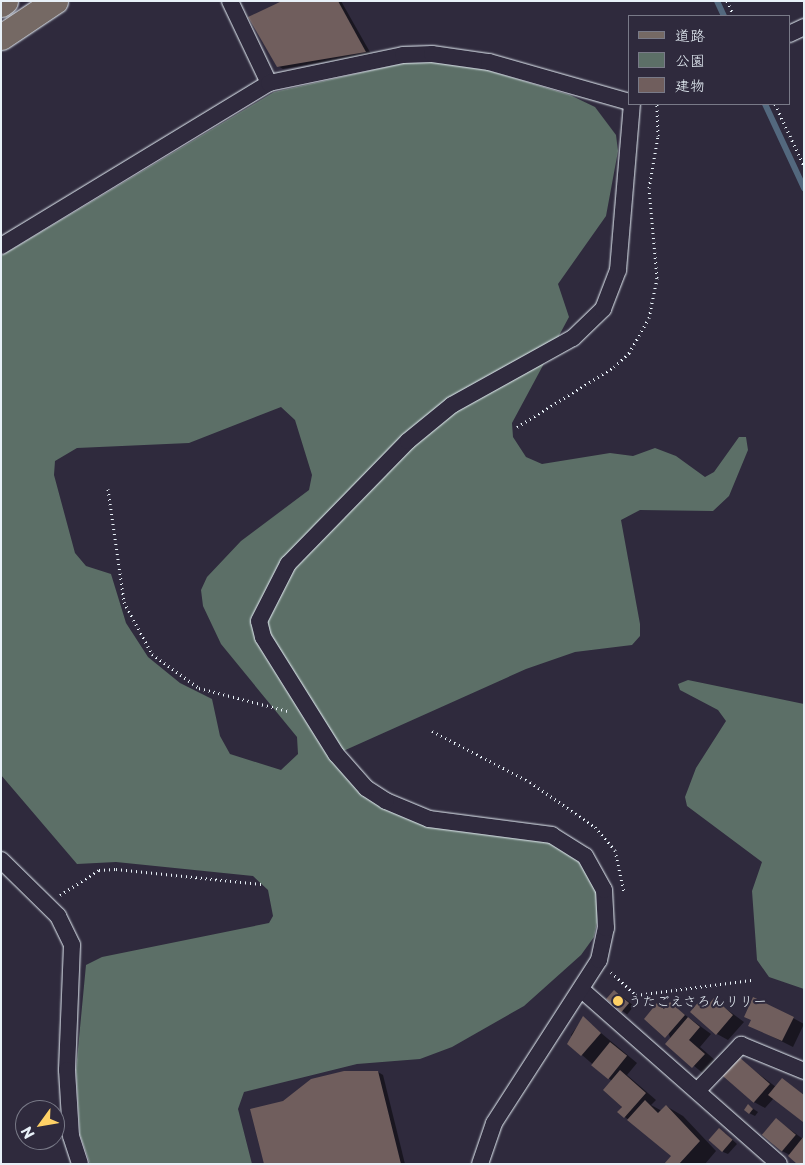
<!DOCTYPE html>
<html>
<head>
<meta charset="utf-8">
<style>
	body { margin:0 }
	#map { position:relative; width:805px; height:1165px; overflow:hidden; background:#2f2a3d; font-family:"Playpen Sans","Klee One",sans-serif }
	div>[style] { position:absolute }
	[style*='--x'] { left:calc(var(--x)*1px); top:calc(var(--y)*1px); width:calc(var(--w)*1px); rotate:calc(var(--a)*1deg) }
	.green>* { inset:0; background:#5c6f67 }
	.shadow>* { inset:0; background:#0007; transform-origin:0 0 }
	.stream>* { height:6px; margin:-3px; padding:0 3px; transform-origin:3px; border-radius:3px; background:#53687e }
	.building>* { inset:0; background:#705e5d; transform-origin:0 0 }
	.path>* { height:3px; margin-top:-1.5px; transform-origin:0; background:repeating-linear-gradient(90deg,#e8f1f8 0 1px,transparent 0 5px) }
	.roads { filter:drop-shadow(0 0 1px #e8f1f8) drop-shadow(0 0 1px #e8f1f8) }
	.street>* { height:16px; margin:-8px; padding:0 8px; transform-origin:8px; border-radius:8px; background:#2f2a3d }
	.primary>* { height:25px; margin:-12.5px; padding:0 12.5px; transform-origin:12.5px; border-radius:12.5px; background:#756964 }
	.dots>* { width:14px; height:14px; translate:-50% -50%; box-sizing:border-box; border:2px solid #2f2a3d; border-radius:50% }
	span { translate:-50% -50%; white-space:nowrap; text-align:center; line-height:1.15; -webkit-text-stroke:4.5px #2f2a3d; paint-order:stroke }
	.poi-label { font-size:14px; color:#e8f1f8 }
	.left { translate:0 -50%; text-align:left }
	.frame { position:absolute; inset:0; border:2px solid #e8f1f8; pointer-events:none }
	.legend { position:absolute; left:628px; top:15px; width:162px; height:90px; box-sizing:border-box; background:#2f2a3d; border:1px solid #797a88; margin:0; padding:6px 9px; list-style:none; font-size:15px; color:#e8f1f8 }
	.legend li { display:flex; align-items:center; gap:10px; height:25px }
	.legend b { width:25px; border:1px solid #797a88 }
	.north { position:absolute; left:15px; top:1100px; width:50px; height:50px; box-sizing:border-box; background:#2f2a3d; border:1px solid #797a88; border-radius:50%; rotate:238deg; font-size:14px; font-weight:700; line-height:20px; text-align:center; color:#e8f1f8 }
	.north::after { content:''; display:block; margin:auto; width:18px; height:22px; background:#ffd166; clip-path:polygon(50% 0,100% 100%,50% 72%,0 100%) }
</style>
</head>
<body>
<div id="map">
	<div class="green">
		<div style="clip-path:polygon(evenodd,432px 62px,487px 70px,570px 95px,595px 107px,616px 135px,618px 151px,606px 216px,558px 284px,569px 317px,512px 423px,513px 437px,526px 457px,542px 464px,610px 453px,633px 456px,655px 448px,676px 456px,705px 477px,714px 472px,739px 437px,746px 437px,748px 450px,729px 496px,713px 511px,640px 510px,621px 520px,640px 624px,640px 636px,632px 645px,575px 652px,526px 669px,341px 752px,382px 807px,550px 840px,580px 860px,598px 891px,599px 913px,594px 937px,581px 955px,524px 1006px,452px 1047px,420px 1059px,357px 1064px,244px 1092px,238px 1109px,252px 1164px,90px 1164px,80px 1135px,76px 1070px,86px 965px,102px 957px,269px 923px,273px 916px,268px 890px,253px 876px,116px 862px,77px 864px,1px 775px,1px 256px,274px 92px,404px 63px,432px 62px,281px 407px,295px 420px,312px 475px,309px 490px,241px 541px,207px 577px,201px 590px,203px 606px,221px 644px,297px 737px,298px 754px,281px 770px,230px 754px,220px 736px,212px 699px,180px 683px,148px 657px,126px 623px,111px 574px,86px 566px,75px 553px,54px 475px,55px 461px,77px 448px,189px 443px,281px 407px)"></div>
		<div style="clip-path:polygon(688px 680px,804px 704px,804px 989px,769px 977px,757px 960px,752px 891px,762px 862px,687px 806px,685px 797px,696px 768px,726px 721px,718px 710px,680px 690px,678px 684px)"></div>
	</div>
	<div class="shadow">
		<div style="clip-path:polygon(285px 1px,341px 1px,371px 54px,283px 69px,278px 66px)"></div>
		<div style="left:615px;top:991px;width:24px;height:11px;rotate:38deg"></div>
		<div style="clip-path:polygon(714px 1000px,744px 1022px,728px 1040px,717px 1034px,702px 1001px,709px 1005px)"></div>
		<div style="clip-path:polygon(670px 1004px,711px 1034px,700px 1047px,716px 1061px,704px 1074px,667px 1044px,671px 1040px,658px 1005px,665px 1009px)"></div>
		<div style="clip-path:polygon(583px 1018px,637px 1063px,627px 1075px,656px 1100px,651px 1105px,662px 1111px,666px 1106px,683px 1116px,716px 1151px,705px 1164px,666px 1164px,672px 1156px,625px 1117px,612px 1081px,582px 1055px,571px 1035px)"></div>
		<div style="clip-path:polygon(793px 1018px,804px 1024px,793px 1047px,761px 1031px)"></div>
		<div style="clip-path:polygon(739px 1059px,776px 1087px,782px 1079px,804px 1095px,804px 1121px,774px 1098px,765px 1108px,754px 1102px)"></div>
		<div style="clip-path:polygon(378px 1072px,383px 1075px,405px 1164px,265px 1164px,283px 1102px)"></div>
		<div style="clip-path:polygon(749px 1106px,758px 1112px,755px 1116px,749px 1113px)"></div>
		<div style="clip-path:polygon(777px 1120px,803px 1139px,790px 1155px,782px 1151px)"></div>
		<div style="clip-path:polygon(725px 1133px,737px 1144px,728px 1154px,723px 1152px)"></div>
	</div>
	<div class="stream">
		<div style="--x:717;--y:1;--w:17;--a:65"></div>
		<div style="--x:765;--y:104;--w:93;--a:65.1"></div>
	</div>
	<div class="building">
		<div style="clip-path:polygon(282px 1px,338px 1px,366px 52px,277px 67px,248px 17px)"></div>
		<div style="left:614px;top:990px;width:20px;height:12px;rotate:41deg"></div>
		<div style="clip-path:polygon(753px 997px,794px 1017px,782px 1041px,748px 1026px,751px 1020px,744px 1017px)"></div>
		<div style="clip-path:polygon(714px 998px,733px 1015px,716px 1035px,690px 1012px,701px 999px,708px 1005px)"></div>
		<div style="clip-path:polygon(670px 1002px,685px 1015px,665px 1038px,644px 1019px,657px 1003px,664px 1009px)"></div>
		<div style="clip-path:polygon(583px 1016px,601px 1033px,581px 1056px,567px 1044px)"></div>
		<div style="clip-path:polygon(688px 1017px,700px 1027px,689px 1040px,705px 1054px,692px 1068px,665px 1044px)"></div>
		<div style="left:610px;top:1042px;width:22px;height:30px;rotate:39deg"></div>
		<div style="left:739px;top:1057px;width:41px;height:25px;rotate:41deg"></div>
		<div style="clip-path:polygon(620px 1070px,646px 1093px,624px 1118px,617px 1112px,622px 1107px,603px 1090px)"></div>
		<div style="clip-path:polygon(344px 1071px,378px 1071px,401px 1164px,264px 1164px,250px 1109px,283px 1101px,311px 1079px)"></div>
		<div style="clip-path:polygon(782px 1078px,804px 1095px,803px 1122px,768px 1095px)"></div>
		<div style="clip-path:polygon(645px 1100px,658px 1113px,666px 1105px,700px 1141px,679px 1164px,664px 1164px,671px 1156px,627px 1120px)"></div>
		<div style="clip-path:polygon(748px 1104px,753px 1109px,749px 1114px,744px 1110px)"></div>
		<div style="left:776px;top:1118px;width:26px;height:22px;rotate:40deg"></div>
		<div style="left:719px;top:1128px;width:18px;height:16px;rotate:41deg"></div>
		<div style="clip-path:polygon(804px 1136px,804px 1164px,797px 1164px,788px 1156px)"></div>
	</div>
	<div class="path">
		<div style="--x:727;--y:1;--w:17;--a:65"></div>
		<div style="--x:775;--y:104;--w:68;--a:64.9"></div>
		<div style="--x:517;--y:427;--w:114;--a:-31.7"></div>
		<div style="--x:614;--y:367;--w:21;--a:-43"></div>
		<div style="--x:629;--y:353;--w:40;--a:-60.3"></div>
		<div style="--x:649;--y:318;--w:41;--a:-78.7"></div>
		<div style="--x:657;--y:278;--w:90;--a:-95.1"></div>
		<div style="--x:649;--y:188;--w:53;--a:-80.2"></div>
		<div style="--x:658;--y:136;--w:32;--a:-92"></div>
		<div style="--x:108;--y:489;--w:114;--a:81.9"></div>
		<div style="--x:124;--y:602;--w:59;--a:61.7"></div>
		<div style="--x:152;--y:654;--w:58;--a:35.9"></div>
		<div style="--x:199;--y:688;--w:92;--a:14.5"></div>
		<div style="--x:432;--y:731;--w:110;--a:27.5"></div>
		<div style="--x:530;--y:782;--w:79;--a:34.7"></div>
		<div style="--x:595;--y:827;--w:30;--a:49"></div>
		<div style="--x:615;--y:850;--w:43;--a:77.9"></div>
		<div style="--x:60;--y:895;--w:46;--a:-32.7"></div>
		<div style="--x:99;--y:870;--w:17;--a:-3"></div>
		<div style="--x:116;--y:869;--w:146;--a:5.9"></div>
		<div style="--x:611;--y:972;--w:34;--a:43"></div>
		<div style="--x:636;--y:995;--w:116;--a:-7.4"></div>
	</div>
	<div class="roads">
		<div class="street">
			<div style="--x:230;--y:1;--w:91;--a:64.6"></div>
			<div style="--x:789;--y:34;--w:17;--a:-25"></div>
			<div style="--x:1;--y:246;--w:314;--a:-31.3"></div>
			<div style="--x:269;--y:83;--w:137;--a:-11.8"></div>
			<div style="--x:403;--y:55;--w:29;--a:-2"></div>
			<div style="--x:432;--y:54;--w:58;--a:8"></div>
			<div style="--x:489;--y:62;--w:146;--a:15.9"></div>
			<div style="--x:1;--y:860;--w:80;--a:44.5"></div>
			<div style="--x:58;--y:916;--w:32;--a:64"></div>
			<div style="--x:72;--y:945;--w:125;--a:92.3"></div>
			<div style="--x:67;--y:1070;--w:66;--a:86.5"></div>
			<div style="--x:71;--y:1136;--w:29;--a:72"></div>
			<div style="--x:583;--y:991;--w:261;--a:41.4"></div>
			<div style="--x:697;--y:1091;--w:64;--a:-46.3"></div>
			<div style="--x:741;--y:1045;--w:68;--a:22.4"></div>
			<div style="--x:480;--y:1164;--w:43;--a:-71.1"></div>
			<div style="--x:494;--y:1123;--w:194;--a:-57.2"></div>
			<div style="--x:599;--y:960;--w:33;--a:-78"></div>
			<div style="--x:606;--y:928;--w:38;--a:-93"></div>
			<div style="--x:604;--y:890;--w:39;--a:-119"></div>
			<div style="--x:585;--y:856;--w:39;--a:-148"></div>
			<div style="--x:552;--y:835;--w:124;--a:-172.6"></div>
			<div style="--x:429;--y:819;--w:47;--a:-157.3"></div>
			<div style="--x:386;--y:801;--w:24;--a:-147"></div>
			<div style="--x:366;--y:788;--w:45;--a:-131.4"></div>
			<div style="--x:336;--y:754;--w:138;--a:-122"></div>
			<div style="--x:263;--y:637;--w:16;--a:-104"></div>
			<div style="--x:259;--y:621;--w:64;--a:-63"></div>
			<div style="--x:288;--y:564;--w:172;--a:-45.7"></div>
			<div style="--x:408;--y:441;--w:57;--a:-39.3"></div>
			<div style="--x:452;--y:405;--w:138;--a:-29"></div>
			<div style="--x:573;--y:338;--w:42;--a:-44"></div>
			<div style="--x:603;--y:309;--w:42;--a:-69"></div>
			<div style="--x:618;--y:270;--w:167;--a:-85.2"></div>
		</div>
		<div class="primary">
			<div style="--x:1;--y:4;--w:5;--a:-37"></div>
			<div style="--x:1;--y:37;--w:65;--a:-33.7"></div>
		</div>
	</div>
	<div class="dots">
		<div style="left:618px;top:1001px;background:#ffd166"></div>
	</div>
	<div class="poi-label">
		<span class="left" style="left:628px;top:1001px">うたごえさろんリリー</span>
	</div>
	<div class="frame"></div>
	<ul class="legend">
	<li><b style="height:6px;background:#756964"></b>道路</li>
	<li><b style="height:14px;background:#5c6f67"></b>公園</li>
	<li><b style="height:14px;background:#705e5d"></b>建物</li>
	</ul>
	<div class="north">N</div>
</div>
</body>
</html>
